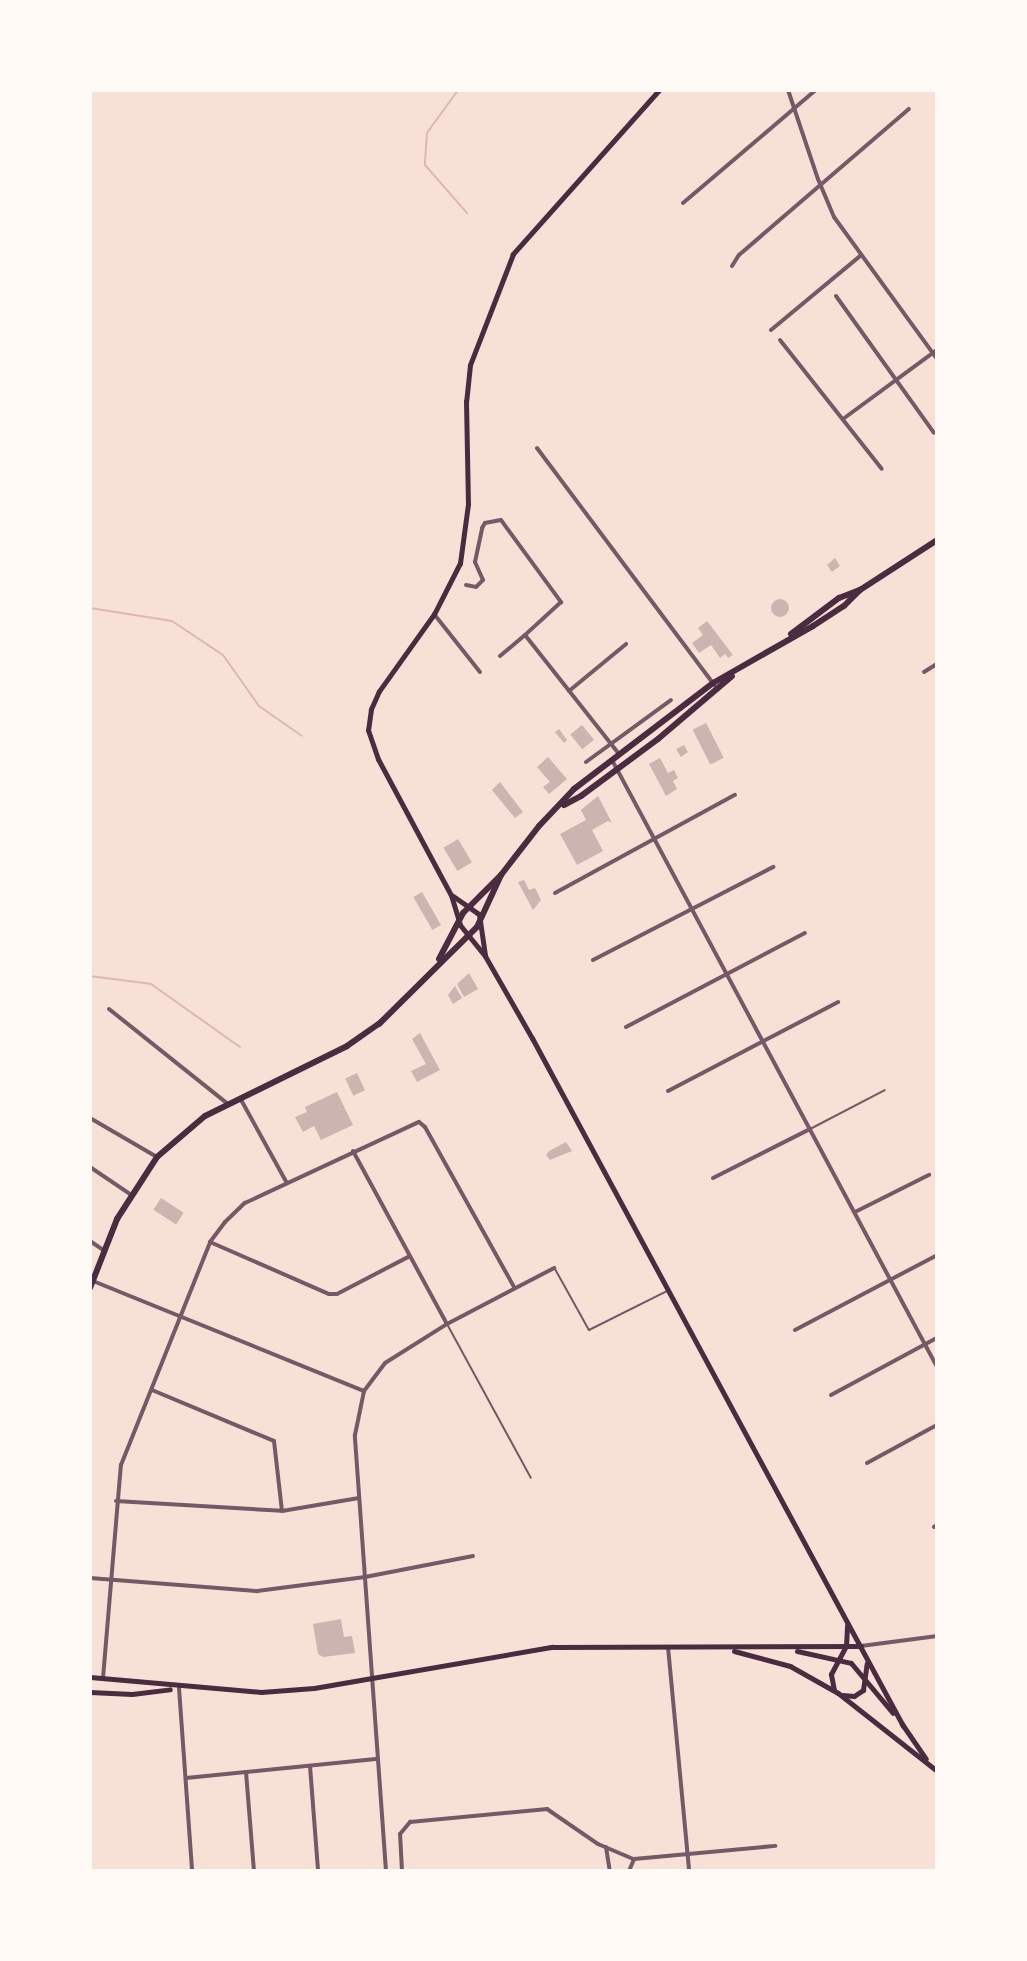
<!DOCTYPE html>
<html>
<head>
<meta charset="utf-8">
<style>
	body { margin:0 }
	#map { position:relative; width:1027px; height:1961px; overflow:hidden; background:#f7e1d7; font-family:"Titillium Web",sans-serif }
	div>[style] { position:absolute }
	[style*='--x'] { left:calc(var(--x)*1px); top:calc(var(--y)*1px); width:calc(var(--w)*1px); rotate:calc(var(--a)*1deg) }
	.stream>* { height:2px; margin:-1px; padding:0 1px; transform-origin:1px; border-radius:1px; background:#dcb8b0 }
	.building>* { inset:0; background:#ccb4b1; transform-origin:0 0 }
	.round { border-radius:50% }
	.service>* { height:2px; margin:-1px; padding:0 1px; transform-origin:1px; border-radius:1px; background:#755966 }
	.minor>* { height:4px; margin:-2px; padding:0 2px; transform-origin:2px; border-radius:2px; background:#755966 }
	.tertiary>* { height:4px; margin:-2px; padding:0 2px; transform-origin:2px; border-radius:2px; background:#755966 }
	.secondary>* { height:5px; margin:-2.5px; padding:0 2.5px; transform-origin:2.5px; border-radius:2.5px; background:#4a2c40 }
	.primary>* { height:6px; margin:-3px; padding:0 3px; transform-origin:3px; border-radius:3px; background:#4a2c40 }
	span { translate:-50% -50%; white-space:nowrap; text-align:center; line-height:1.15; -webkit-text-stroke:6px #fffaf5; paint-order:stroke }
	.frame { position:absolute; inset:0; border:92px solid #fffaf5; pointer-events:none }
</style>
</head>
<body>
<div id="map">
	<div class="stream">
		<div style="--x:458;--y:90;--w:53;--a:125.8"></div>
		<div style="--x:427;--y:133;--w:32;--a:94"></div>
		<div style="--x:425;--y:165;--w:64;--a:48.8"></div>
		<div style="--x:90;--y:608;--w:83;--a:9"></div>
		<div style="--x:172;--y:621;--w:61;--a:33.7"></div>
		<div style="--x:223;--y:655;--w:62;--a:54.8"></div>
		<div style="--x:259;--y:706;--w:52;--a:34.9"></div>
		<div style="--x:90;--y:976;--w:62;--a:7.5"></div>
		<div style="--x:151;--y:984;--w:109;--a:35.3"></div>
	</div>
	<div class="building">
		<div style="clip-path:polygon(835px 558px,840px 566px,832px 572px,827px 565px)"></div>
		<div class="round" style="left:771px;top:599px;width:18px;height:18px"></div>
		<div style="clip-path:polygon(707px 621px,733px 655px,728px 658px,725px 654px,720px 658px,711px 645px,699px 653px,692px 643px,703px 635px,698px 628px)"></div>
		<div style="left:706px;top:723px;width:39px;height:15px;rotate:63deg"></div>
		<div style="left:582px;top:725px;width:19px;height:15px;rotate:51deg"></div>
		<div style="clip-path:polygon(559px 729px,567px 740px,564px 743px,555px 732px)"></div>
		<div style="clip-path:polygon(684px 745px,688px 752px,681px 757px,676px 749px)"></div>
		<div style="clip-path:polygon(548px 757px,567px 779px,549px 794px,543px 787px,550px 782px,537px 767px)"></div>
		<div style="clip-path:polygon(660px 758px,668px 773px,674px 770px,678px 778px,673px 781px,677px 789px,666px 796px,649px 764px)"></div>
		<div style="clip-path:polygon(500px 782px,523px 812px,515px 818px,492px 790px)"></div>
		<div style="clip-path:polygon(598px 796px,612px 823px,608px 821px,592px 830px,603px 851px,577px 865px,560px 834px,586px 820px,581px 810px)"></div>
		<div style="left:458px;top:839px;width:27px;height:17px;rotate:59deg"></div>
		<div style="clip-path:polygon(524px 880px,529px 890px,535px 888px,541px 900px,533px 910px,518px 882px)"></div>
		<div style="left:422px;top:892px;width:38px;height:10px;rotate:60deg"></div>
		<div style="clip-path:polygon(469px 973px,478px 989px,464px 997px,457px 984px)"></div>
		<div style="clip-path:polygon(455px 986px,462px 998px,453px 1004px,448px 995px)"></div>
		<div style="clip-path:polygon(420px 1033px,440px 1070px,417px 1082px,411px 1071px,426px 1064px,412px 1039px)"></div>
		<div style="left:357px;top:1073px;width:19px;height:13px;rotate:65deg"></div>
		<div style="clip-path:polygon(337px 1092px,353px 1125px,321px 1140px,314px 1126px,303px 1132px,295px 1117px,307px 1112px,305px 1107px)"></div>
		<div style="clip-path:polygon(566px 1142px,572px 1151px,550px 1160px,546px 1155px,549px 1151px)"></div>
		<div style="left:161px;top:1198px;width:27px;height:14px;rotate:33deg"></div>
		<div style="clip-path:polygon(341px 1619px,344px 1637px,352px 1636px,355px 1653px,323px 1657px,318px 1654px,313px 1624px)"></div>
	</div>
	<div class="service">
		<div style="--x:812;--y:1128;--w:82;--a:-27.5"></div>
		<div style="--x:555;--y:1269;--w:70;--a:60.9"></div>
		<div style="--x:589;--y:1330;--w:87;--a:-26.6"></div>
		<div style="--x:447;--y:1324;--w:175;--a:61.4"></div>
	</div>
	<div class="minor">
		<div style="--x:788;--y:90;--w:94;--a:71.4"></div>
		<div style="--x:818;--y:179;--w:41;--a:67.2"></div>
		<div style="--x:834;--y:217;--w:175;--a:54"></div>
		<div style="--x:683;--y:203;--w:175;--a:-40.4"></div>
		<div style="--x:732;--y:266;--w:13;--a:-58"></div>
		<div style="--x:739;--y:255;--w:224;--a:-40.7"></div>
		<div style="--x:836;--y:296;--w:168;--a:54.4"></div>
		<div style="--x:771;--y:330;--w:116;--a:-39.7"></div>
		<div style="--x:780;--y:340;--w:164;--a:51.7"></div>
		<div style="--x:843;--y:419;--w:117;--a:-36.3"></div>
		<div style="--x:537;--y:448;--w:296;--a:53.2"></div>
		<div style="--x:466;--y:585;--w:10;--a:11"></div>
		<div style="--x:476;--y:587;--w:10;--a:-45"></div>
		<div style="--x:483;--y:580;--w:20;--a:-114"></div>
		<div style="--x:475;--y:562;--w:35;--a:-78"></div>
		<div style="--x:482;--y:528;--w:6;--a:-59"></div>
		<div style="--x:485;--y:523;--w:16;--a:-11"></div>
		<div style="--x:501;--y:520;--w:102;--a:53.8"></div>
		<div style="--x:561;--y:602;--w:49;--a:137.5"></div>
		<div style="--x:525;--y:635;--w:152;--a:51.7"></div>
		<div style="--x:434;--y:614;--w:74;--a:51.6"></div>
		<div style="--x:500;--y:656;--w:33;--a:-40"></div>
		<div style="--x:924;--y:672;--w:15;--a:-32"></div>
		<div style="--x:569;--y:691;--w:74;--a:-39.5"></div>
		<div style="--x:612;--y:760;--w:689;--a:61.83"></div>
		<div style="--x:586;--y:762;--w:105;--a:-36.1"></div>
		<div style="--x:555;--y:893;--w:205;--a:-28.6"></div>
		<div style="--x:593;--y:960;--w:203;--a:-27.3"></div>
		<div style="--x:109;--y:1009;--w:152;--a:38.6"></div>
		<div style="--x:626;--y:1027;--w:202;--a:-27.7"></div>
		<div style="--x:668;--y:1091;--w:192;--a:-27.6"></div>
		<div style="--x:240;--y:1098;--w:97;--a:61.1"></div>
		<div style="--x:90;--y:1118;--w:78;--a:30.2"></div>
		<div style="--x:353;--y:1151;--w:197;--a:61.5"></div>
		<div style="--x:90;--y:1167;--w:48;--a:34"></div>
		<div style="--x:713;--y:1178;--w:109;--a:-26.8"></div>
		<div style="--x:855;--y:1212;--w:83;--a:-26.6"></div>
		<div style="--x:90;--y:1241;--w:18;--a:34"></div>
		<div style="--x:210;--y:1242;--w:130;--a:23.6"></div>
		<div style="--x:329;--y:1294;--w:8;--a:0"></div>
		<div style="--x:337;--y:1294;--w:82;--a:-27.5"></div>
		<div style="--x:93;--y:1281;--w:292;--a:22.1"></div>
		<div style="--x:795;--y:1330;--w:161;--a:-27.8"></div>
		<div style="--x:152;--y:1390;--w:132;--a:22.7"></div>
		<div style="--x:274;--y:1441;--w:70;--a:83.5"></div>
		<div style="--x:831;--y:1395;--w:120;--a:-28.3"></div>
		<div style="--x:867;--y:1463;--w:80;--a:-28.5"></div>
		<div style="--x:116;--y:1501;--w:166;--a:3.4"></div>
		<div style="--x:282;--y:1511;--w:78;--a:-9.6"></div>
		<div style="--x:934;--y:1527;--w:4;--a:-34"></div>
		<div style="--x:90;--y:1578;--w:168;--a:4.5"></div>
		<div style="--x:257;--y:1591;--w:109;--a:-7.4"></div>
		<div style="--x:365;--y:1577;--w:110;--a:-11"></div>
		<div style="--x:668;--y:1647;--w:225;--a:84.6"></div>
		<div style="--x:103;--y:1678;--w:214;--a:-85.2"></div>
		<div style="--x:121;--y:1465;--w:240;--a:-68.2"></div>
		<div style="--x:210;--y:1242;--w:25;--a:-53"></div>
		<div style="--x:225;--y:1222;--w:28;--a:-44"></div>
		<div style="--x:245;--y:1203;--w:192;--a:-25"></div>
		<div style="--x:419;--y:1122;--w:8;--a:40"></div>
		<div style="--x:425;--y:1127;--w:183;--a:60.9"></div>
		<div style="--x:179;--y:1688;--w:183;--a:85.9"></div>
		<div style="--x:310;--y:1766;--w:105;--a:85.6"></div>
		<div style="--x:246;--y:1772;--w:99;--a:85.4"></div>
		<div style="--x:186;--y:1778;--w:193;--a:-5.7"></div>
		<div style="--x:606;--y:1847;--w:24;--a:81"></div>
		<div style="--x:386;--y:1871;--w:437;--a:-94.1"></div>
		<div style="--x:355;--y:1435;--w:45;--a:-78.4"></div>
		<div style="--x:364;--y:1391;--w:35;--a:-53"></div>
		<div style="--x:385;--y:1363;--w:73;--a:-32.2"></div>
		<div style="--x:447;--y:1324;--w:121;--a:-27.6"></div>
		<div style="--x:402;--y:1871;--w:37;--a:-93"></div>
		<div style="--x:400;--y:1834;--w:16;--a:-50"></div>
		<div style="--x:410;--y:1822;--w:138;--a:-5.4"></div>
		<div style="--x:547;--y:1809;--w:62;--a:34.5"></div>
		<div style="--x:598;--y:1844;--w:39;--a:23"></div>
		<div style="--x:634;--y:1859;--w:142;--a:-5.3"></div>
		<div style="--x:629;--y:1871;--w:13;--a:-67"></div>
	</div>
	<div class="tertiary">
		<div style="--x:861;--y:1646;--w:77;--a:-7.5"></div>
	</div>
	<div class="secondary">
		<div style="--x:659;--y:90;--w:220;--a:131.7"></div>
		<div style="--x:513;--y:254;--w:119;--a:111.2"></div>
		<div style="--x:470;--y:365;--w:36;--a:96"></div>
		<div style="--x:466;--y:401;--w:103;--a:88.9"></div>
		<div style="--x:468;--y:504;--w:60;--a:97.7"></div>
		<div style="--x:460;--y:563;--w:57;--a:117"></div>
		<div style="--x:434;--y:614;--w:95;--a:125.5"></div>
		<div style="--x:379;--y:691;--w:20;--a:114"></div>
		<div style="--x:371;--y:709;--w:21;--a:98"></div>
		<div style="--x:368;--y:730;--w:31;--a:71"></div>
		<div style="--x:378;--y:759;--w:154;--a:61.8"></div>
		<div style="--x:451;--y:895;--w:31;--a:73"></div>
		<div style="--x:460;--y:925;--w:40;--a:51"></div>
		<div style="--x:485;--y:956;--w:95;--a:60.2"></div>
		<div style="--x:532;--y:1038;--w:782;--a:61.66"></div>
		<div style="--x:453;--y:896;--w:32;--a:35"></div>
		<div style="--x:479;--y:914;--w:41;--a:81.7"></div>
		<div style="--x:734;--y:1651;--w:58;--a:15"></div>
		<div style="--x:790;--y:1666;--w:55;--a:29.4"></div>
		<div style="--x:838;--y:1693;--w:126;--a:38.2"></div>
		<div style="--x:797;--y:1651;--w:55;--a:12.5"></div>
		<div style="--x:851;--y:1663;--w:65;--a:50"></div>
		<div style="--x:90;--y:1677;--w:172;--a:5"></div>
		<div style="--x:261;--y:1692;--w:53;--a:-4.3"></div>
		<div style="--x:314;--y:1688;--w:242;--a:-9.8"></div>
		<div style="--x:552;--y:1647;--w:309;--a:-0.2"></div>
		<div style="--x:834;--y:1690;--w:16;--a:-101"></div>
		<div style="--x:831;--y:1674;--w:32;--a:-62"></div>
		<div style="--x:846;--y:1646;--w:21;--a:-87"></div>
		<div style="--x:90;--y:1692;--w:42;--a:2.7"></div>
		<div style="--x:132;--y:1694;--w:38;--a:-7"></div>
		<div style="--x:842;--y:1695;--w:12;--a:5"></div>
		<div style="--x:854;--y:1696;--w:11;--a:-34"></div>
		<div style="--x:863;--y:1690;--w:27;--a:-82"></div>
		<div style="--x:902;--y:1724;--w:42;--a:55.6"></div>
	</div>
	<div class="primary">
		<div style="--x:791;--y:634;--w:60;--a:-36.9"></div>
		<div style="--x:839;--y:598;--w:22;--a:-21"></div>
		<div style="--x:860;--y:590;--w:92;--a:-33"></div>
		<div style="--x:564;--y:805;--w:19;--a:-28"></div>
		<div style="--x:581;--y:796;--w:96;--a:-36.5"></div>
		<div style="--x:658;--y:739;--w:97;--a:-40.4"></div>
		<div style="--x:439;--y:959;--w:52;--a:-62.4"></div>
		<div style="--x:463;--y:913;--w:54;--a:-45"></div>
		<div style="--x:501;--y:875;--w:62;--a:-52.2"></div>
		<div style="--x:539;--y:826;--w:51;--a:-46.6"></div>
		<div style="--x:574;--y:789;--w:175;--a:-37.3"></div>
		<div style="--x:713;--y:683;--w:115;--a:-29.7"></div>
		<div style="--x:813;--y:626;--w:37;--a:-33"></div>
		<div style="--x:844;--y:606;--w:23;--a:-45"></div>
		<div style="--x:90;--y:1288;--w:74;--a:-68.6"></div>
		<div style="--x:117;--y:1219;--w:74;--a:-57.2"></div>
		<div style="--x:157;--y:1157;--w:63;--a:-40.5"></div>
		<div style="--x:205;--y:1116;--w:158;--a:-26.2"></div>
		<div style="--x:347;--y:1046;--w:39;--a:-35"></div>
		<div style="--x:379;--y:1024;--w:138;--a:-44.7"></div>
		<div style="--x:477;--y:927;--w:57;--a:-65.2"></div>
	</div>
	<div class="frame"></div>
</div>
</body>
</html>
